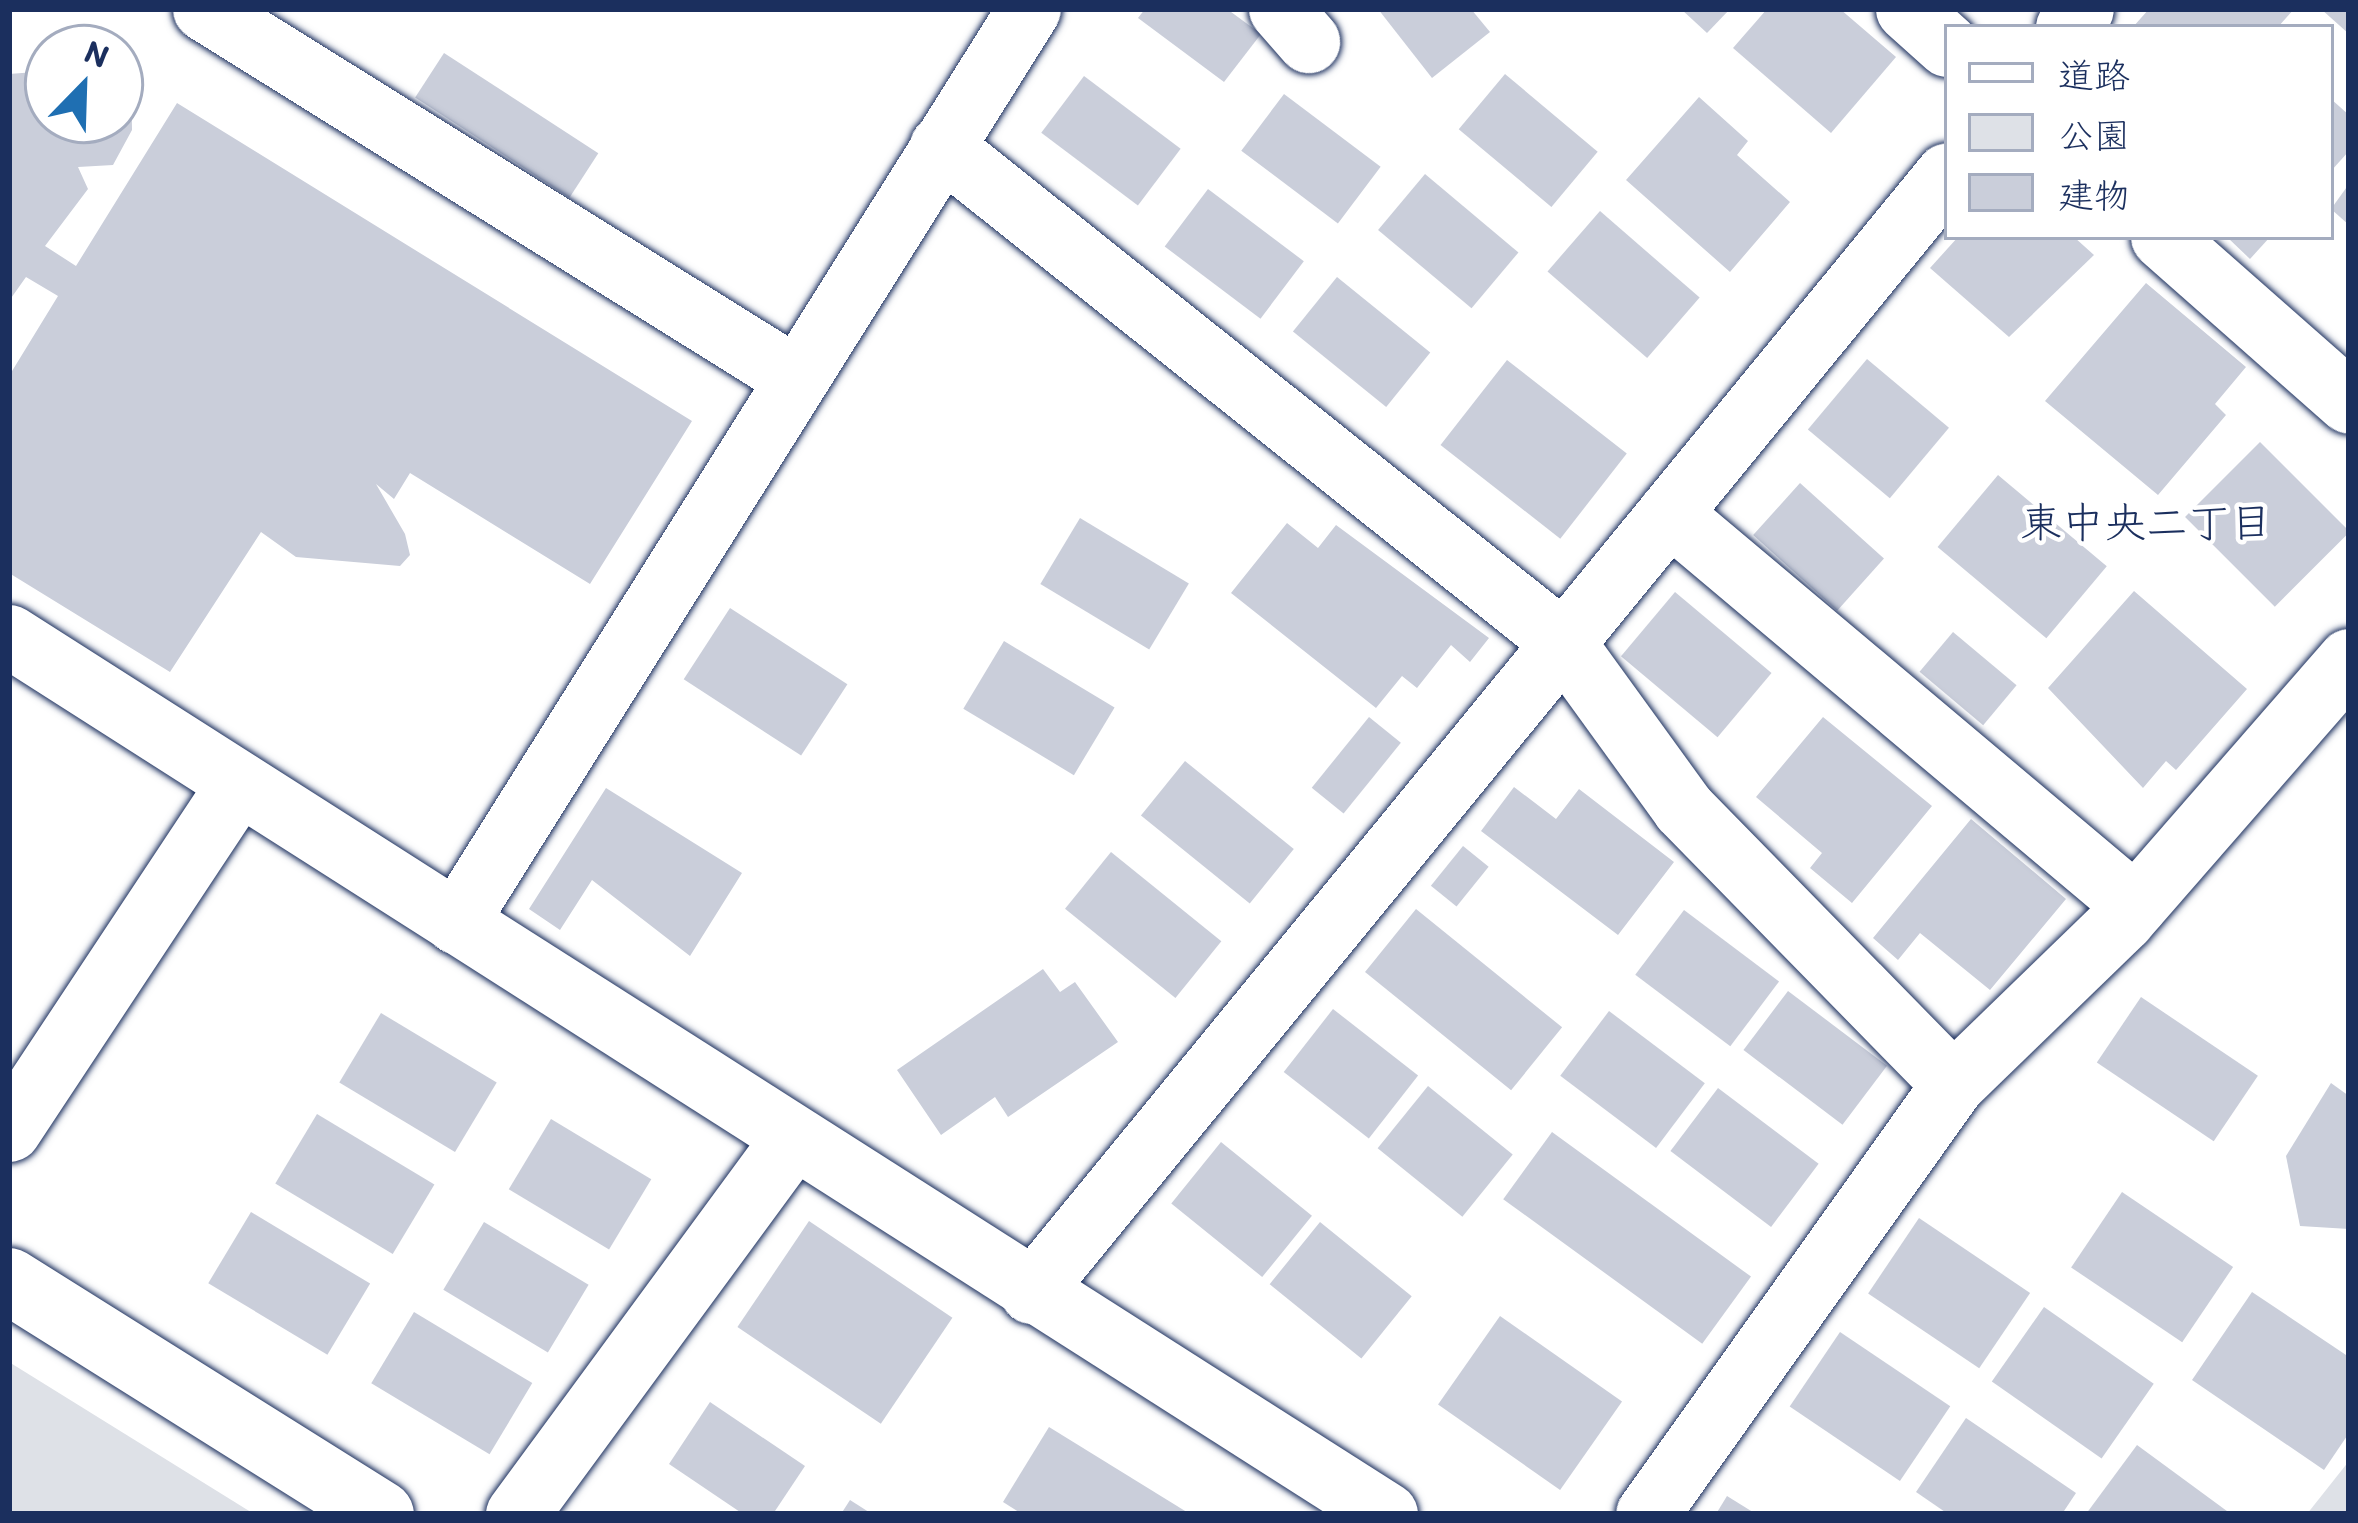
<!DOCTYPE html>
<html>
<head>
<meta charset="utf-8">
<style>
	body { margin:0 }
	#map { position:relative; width:2358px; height:1523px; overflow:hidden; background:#fff; font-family:Itim,"Klee One",sans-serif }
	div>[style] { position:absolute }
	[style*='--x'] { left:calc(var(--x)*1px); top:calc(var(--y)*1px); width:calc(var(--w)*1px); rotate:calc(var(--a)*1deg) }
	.green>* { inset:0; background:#dee1e7 }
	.building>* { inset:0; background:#caceda; transform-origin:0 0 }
	.roads { filter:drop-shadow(0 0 3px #1b2f5e) drop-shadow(0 0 3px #1b2f5e) }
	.minor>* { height:63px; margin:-31.5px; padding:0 31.5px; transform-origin:31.5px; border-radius:31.5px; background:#fff }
	.tertiary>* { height:66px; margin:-33px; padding:0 33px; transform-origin:33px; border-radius:33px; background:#fff }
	span { translate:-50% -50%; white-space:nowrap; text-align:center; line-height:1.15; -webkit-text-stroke:9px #fff; paint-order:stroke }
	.neighbourhood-label { font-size:42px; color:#1b2f5e }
	.frame { position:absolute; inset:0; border:12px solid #1b2f5e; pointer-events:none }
	.legend { position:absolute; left:1944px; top:24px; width:390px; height:216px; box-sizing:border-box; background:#fff; border:3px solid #a4acbf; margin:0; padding:15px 21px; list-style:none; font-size:36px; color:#1b2f5e }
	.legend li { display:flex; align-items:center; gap:24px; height:60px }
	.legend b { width:60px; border:3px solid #a4acbf }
	.north { position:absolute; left:24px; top:24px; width:120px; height:120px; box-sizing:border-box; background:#fff; border:3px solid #a4acbf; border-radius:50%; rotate:23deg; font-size:33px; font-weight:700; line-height:48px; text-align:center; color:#1b2f5e }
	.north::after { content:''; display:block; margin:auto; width:42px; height:54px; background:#1f6fb2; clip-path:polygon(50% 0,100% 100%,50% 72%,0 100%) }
</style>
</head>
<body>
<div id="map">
	<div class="green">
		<div style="clip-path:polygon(9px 1362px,254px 1514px,9px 1514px)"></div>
		<div style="clip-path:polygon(2349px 1461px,2349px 1514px,2307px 1514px)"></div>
	</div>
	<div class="building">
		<div style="clip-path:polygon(1145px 9px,1227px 9px,1261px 34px,1224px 82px,1138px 18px)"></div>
		<div style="clip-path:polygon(1378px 9px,1471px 9px,1490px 32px,1432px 78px)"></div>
		<div style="clip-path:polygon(1681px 9px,1730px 9px,1707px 33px)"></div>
		<div style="clip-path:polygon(1767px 9px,1840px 9px,1896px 57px,1831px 133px,1733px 48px)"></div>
		<div style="clip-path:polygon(2149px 9px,2294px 9px,2278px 27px,2133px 27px)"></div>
		<div style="clip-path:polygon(2321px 9px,2349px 9px,2349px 34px)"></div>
		<div style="left:444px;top:53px;width:184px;height:53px;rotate:33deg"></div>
		<div style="clip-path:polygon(120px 65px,131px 65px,132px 130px,113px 165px,78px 167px,88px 189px,45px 246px,76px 266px,177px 103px,692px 421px,590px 584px,410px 473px,394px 499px,376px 484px,405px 534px,410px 555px,400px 566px,296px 557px,261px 532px,170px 672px,9px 573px,9px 376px,58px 296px,26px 277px,9px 301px,9px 74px,48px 71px,48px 120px,120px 120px)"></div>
		<div style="left:1505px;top:74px;width:121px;height:72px;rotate:40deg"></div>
		<div style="left:1084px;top:76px;width:121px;height:71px;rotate:37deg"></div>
		<div style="left:1284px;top:94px;width:121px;height:71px;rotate:37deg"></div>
		<div style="clip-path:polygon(1699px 97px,1748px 141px,1737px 155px,1790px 202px,1730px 272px,1626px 180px)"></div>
		<div style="clip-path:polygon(2331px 99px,2349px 115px,2349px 151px,2331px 171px)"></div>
		<div style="left:1425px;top:174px;width:122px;height:73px;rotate:40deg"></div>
		<div style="clip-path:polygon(2349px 184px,2349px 225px,2331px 209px)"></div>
		<div style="left:1208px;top:189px;width:120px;height:72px;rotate:37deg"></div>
		<div style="left:1600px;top:211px;width:132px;height:80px;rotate:41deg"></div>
		<div style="clip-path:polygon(1958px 237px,2074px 237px,2094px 255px,2009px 337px,1930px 268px)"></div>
		<div style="clip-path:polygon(2227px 237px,2270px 237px,2250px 259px)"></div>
		<div style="left:1337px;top:277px;width:120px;height:70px;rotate:39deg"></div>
		<div style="clip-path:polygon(2146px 283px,2246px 367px,2215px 404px,2226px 415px,2158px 495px,2045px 401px)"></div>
		<div style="left:1867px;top:359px;width:107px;height:92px;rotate:40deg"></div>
		<div style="left:1507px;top:360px;width:152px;height:108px;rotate:38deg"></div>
		<div style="left:2260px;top:442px;width:127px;height:106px;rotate:45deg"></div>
		<div style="left:1998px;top:475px;width:142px;height:94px;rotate:40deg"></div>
		<div style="left:1800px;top:483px;width:113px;height:70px;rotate:42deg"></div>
		<div style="left:1080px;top:518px;width:127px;height:77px;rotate:31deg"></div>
		<div style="clip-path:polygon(1287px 523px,1318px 548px,1336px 525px,1489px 638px,1470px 662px,1451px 645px,1417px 688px,1402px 676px,1376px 708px,1231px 593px)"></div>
		<div style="clip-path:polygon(2134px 591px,2247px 689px,2176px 770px,2166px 761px,2143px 788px,2048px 688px)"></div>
		<div style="left:1675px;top:592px;width:126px;height:84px;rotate:40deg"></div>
		<div style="left:730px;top:608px;width:140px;height:85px;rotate:33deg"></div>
		<div style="left:1953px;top:632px;width:83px;height:52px;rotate:40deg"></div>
		<div style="left:1004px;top:641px;width:129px;height:79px;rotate:31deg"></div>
		<div style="left:1369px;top:717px;width:41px;height:91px;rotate:39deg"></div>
		<div style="clip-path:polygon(1823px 717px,1932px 806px,1852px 903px,1810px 868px,1822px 853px,1756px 797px)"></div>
		<div style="left:1185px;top:761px;width:140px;height:70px;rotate:39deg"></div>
		<div style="clip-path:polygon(1514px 787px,1556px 819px,1579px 789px,1674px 862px,1618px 935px,1481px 831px)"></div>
		<div style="clip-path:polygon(606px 788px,742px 873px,690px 956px,592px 880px,560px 930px,529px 909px)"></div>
		<div style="clip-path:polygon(1971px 819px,2066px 899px,1990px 990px,1920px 933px,1898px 960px,1873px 938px)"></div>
		<div style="left:1463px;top:846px;width:33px;height:51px;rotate:39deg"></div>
		<div style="left:1111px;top:852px;width:142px;height:73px;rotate:39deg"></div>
		<div style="left:1416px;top:909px;width:188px;height:81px;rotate:39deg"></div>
		<div style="left:1684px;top:910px;width:119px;height:81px;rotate:37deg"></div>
		<div style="clip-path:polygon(1043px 969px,1060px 992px,1075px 982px,1118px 1042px,1008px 1117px,995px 1097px,941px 1135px,897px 1070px)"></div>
		<div style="left:1788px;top:991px;width:124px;height:74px;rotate:37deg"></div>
		<div style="left:2141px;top:997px;width:141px;height:79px;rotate:34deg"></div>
		<div style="left:1333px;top:1009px;width:108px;height:80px;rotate:38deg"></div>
		<div style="left:1609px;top:1011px;width:120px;height:81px;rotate:37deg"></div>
		<div style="left:381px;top:1013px;width:135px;height:81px;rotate:31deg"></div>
		<div style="clip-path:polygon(2331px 1083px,2349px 1096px,2349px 1229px,2300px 1226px,2286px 1156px)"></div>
		<div style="left:1428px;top:1086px;width:109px;height:80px;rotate:39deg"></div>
		<div style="left:1718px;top:1088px;width:126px;height:79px;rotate:37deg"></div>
		<div style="left:317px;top:1114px;width:137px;height:81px;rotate:31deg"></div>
		<div style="left:551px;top:1119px;width:117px;height:82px;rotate:31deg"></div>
		<div style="left:1552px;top:1132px;width:246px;height:83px;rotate:36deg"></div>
		<div style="left:1221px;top:1142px;width:117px;height:79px;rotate:39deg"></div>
		<div style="left:2122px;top:1192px;width:134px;height:91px;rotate:34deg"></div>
		<div style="left:251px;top:1212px;width:139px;height:83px;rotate:31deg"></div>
		<div style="left:1919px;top:1218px;width:134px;height:91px;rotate:34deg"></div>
		<div style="left:809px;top:1221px;width:173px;height:128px;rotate:34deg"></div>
		<div style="left:484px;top:1222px;width:122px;height:79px;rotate:31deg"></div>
		<div style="left:1320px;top:1222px;width:118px;height:80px;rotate:39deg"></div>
		<div style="clip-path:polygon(2252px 1292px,2349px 1357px,2349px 1433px,2324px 1470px,2192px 1380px)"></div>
		<div style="left:2044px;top:1307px;width:134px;height:91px;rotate:35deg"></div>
		<div style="left:414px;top:1312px;width:138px;height:83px;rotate:31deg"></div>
		<div style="left:1500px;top:1316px;width:149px;height:108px;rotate:35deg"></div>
		<div style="left:1840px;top:1332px;width:133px;height:90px;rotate:34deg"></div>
		<div style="clip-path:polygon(710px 1402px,805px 1466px,773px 1514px,743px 1514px,669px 1464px)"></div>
		<div style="clip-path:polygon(1966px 1418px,2076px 1493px,2062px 1514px,1948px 1514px,1916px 1492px)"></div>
		<div style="clip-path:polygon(1049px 1427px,1190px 1514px,1022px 1514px,1003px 1502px)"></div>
		<div style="clip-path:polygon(2137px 1445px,2231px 1514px,2086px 1514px)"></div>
		<div style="clip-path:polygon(1727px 1496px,1756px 1514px,1716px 1514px)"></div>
		<div style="clip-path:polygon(850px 1500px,872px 1514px,841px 1514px)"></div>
	</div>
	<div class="roads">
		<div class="minor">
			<div style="--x:204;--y:9;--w:694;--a:31.93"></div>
			<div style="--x:1280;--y:9;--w:43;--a:48.8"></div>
			<div style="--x:1907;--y:9;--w:54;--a:42"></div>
			<div style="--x:2067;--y:27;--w:23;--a:-50"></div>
			<div style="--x:941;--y:146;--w:796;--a:38.57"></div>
			<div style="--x:1563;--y:642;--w:205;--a:54.1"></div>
			<div style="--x:1683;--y:808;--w:386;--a:45.6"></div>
			<div style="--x:2162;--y:237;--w:249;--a:41.4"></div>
			<div style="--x:1669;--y:513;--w:609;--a:40.07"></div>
			<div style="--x:9;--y:636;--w:1633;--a:32.52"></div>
			<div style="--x:456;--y:922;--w:1078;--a:-57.89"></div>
			<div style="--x:9;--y:1130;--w:416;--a:-56.5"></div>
			<div style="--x:1031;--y:1292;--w:1445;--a:-50.67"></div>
			<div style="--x:517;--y:1514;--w:461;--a:-53.7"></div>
			<div style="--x:1647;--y:1514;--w:528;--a:-54.56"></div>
			<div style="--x:1953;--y:1084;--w:237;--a:-44.1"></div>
			<div style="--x:2123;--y:919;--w:344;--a:-48.9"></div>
		</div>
		<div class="tertiary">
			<div style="--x:9;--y:1281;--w:439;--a:32.1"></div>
		</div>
	</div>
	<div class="neighbourhood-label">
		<span style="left:2146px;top:523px">東中央二丁目</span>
	</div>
	<div class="frame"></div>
	<ul class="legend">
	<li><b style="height:15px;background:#fff"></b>道路</li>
	<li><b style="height:33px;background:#dee1e7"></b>公園</li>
	<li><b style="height:33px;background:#caceda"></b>建物</li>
	</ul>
	<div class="north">N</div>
</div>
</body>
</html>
